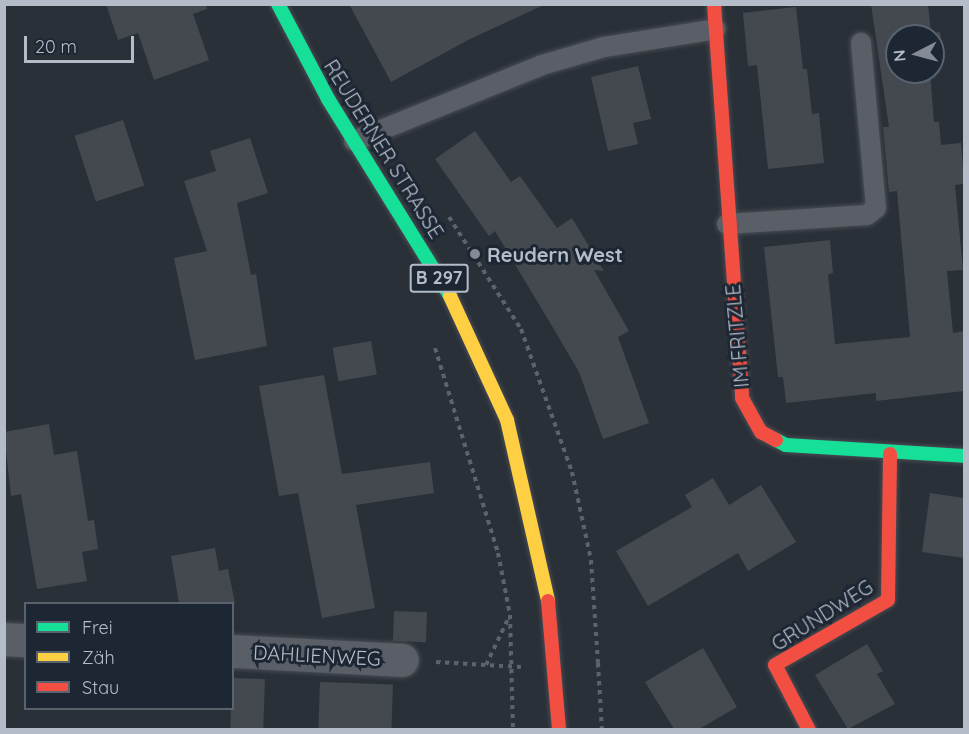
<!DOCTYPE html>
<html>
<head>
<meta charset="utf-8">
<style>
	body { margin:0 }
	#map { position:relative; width:969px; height:734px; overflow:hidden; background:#2a3038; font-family:Quicksand,sans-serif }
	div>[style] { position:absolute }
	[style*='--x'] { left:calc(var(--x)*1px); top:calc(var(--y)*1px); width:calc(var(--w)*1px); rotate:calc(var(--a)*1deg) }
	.building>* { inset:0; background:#444950; transform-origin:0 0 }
	.path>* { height:4px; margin-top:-2px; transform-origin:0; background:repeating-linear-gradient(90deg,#5d636a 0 4.5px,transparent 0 9px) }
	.roads { filter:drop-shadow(0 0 2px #484c53) drop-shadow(0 0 2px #484c53) }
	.lane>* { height:20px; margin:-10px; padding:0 10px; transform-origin:10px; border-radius:10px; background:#5a5e66 }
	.street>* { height:33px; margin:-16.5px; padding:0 16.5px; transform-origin:16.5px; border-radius:16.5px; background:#5a5e66 }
	.fast>* { height:14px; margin:-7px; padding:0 7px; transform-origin:7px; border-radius:7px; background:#16e098 }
	.slow>* { height:14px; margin:-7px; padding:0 7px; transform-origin:7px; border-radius:7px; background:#ffcf43 }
	.jam>* { height:14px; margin:-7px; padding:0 7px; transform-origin:7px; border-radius:7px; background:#f24e42 }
	.dots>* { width:16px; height:16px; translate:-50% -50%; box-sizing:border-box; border:3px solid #1d2633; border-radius:50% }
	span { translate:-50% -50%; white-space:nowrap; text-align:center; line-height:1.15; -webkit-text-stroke:6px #1d2633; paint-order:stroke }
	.shield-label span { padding:2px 4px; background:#1d2633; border:2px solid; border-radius:4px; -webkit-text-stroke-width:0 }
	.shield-label { font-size:18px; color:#b4bcc9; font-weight:700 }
	.street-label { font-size:20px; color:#b4bcc9 }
	.poi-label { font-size:20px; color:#b4bcc9; font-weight:700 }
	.left { translate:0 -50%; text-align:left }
	.frame { position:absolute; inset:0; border:6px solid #b4bcc9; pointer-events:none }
	.legend { position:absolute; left:24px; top:602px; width:210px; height:108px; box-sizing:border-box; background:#1d2633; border:2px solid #59626f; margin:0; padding:8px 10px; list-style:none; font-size:18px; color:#b4bcc9 }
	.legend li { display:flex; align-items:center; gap:12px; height:30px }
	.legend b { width:30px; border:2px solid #59626f }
	.north { position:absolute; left:885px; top:24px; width:60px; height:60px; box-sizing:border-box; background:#1d2633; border:2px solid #59626f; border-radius:50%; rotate:264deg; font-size:16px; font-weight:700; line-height:24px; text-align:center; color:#b4bcc9 }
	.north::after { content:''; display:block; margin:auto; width:21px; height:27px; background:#848b96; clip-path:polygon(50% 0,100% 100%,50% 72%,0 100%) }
	.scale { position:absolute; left:24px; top:36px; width:110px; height:27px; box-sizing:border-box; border:3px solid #b4bcc9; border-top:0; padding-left:8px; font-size:18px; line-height:21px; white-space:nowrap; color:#b4bcc9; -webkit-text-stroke:4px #1d2633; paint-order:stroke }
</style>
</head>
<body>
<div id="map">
	<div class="building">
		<div style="clip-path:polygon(106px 4px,206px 4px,207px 9px,193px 14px,209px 60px,154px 80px,138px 33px,118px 40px)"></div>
		<div style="clip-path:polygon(349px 4px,546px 4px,468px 40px,391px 82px)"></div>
		<div style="clip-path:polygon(871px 4px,928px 4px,931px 33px,940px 32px,943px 59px,933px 60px,933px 36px,897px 36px,897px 72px,930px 72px,934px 122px,939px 122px,941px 145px,961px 143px,964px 184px,955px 185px,963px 270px,947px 271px,953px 333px,964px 331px,964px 391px,876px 401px,876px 393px,786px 403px,783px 377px,778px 377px,764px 247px,830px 240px,833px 273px,828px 274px,835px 344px,910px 337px,897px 191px,889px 192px,883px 127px,889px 127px)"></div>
		<div style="clip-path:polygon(796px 7px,803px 69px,807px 69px,812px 114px,819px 113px,824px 163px,768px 169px,757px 65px,748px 66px,743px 13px)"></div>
		<div style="clip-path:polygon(638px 66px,651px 119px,633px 123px,638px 144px,608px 151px,591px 77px)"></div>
		<div style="left:123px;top:120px;width:69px;height:51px;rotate:72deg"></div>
		<div style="clip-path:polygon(475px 131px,511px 182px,520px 176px,557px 228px,572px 218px,604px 271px,594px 270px,629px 331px,618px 337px,649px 423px,603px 439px,579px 372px,552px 326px,495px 231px,489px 236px,435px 159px)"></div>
		<div style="clip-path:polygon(250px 138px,268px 193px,237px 203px,251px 275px,256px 274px,267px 346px,195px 360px,174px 258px,207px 251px,184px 181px,216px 171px,210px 151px)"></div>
		<div style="left:371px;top:341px;width:34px;height:39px;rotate:80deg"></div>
		<div style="clip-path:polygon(324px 375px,342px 474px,430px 462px,434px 493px,356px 505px,375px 608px,322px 618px,298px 493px,279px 496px,259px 386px)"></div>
		<div style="clip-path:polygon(49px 424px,54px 455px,77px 451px,88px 521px,94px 520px,98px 549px,82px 552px,87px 581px,37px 589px,21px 494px,11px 496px,4px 432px)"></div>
		<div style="clip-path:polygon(713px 478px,729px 505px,761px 485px,796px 542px,748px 571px,738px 553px,648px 606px,616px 551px,692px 507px,685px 495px)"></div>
		<div style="clip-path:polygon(930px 493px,964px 498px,964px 558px,922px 552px)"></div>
		<div style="clip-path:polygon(215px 548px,219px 571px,228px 569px,235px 603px,179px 603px,171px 556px)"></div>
		<div style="left:394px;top:611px;width:33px;height:30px;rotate:2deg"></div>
		<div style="clip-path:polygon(867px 644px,883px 671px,877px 674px,895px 704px,848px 729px,815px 675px)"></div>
		<div style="clip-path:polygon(703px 648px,737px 707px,699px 729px,674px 729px,645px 682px)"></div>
		<div style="left:232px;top:678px;width:33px;height:51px;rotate:2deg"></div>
		<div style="left:320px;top:682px;width:73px;height:47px;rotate:2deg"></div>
	</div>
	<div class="path">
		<div style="--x:449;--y:217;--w:133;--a:57.3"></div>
		<div style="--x:521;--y:329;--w:152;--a:70.4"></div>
		<div style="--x:572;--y:472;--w:90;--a:77.8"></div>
		<div style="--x:591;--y:560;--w:103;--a:86.1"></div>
		<div style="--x:435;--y:348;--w:214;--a:72.9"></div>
		<div style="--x:498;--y:553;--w:63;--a:79"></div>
		<div style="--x:510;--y:615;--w:115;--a:88.5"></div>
		<div style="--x:436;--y:662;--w:85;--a:3.4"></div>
		<div style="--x:598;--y:663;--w:67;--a:86.6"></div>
		<div style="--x:486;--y:665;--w:53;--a:-64.4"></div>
	</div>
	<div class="roads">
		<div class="lane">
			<div style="--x:354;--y:141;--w:203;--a:-22"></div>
			<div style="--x:542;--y:65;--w:65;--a:-16.2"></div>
			<div style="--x:604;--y:47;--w:113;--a:-9.1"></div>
			<div style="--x:727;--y:224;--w:140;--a:-3.7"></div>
			<div style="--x:867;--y:215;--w:11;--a:-38"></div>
			<div style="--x:876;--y:208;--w:166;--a:-95.2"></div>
		</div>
		<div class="street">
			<div style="--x:4;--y:639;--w:22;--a:3"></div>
			<div style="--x:232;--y:651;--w:170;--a:3"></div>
		</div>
		<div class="fast">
			<div style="--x:278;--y:4;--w:107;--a:62.2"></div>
			<div style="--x:328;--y:99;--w:232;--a:58.2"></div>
			<div style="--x:776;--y:440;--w:11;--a:27"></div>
			<div style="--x:786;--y:445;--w:178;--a:3.5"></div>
		</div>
		<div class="slow">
			<div style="--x:450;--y:296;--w:136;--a:65.3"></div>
			<div style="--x:507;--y:420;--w:186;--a:77.2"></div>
		</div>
		<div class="jam">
			<div style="--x:714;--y:4;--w:395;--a:85.9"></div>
			<div style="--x:742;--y:398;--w:39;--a:61"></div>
			<div style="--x:761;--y:432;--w:17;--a:28"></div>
			<div style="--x:548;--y:601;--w:129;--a:85.1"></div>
			<div style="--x:809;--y:730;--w:73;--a:-117.6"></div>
			<div style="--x:775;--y:665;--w:130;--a:-29.9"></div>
			<div style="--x:888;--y:600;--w:146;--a:-89.2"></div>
		</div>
	</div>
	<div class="dots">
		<div style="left:475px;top:254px;background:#848b96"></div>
	</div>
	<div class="shield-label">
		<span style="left:439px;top:278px">B 297</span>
	</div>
	<div class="street-label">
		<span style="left:384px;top:149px;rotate:58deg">REUDERNER STRASSE</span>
		<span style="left:737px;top:336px;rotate:-95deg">IM FRITZLE</span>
		<span style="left:822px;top:615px;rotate:-32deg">GRUNDWEG</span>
		<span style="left:317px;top:655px;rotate:3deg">DAHLIENWEG</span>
	</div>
	<div class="poi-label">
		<span class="left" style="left:487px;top:254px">Reudern West</span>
	</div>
	<div class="frame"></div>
	<ul class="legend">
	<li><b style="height:8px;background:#16e098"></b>Frei</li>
	<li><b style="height:8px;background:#ffcf43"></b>Zäh</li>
	<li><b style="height:8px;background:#f24e42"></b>Stau</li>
	</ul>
	<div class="north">N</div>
	<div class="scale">20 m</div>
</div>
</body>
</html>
